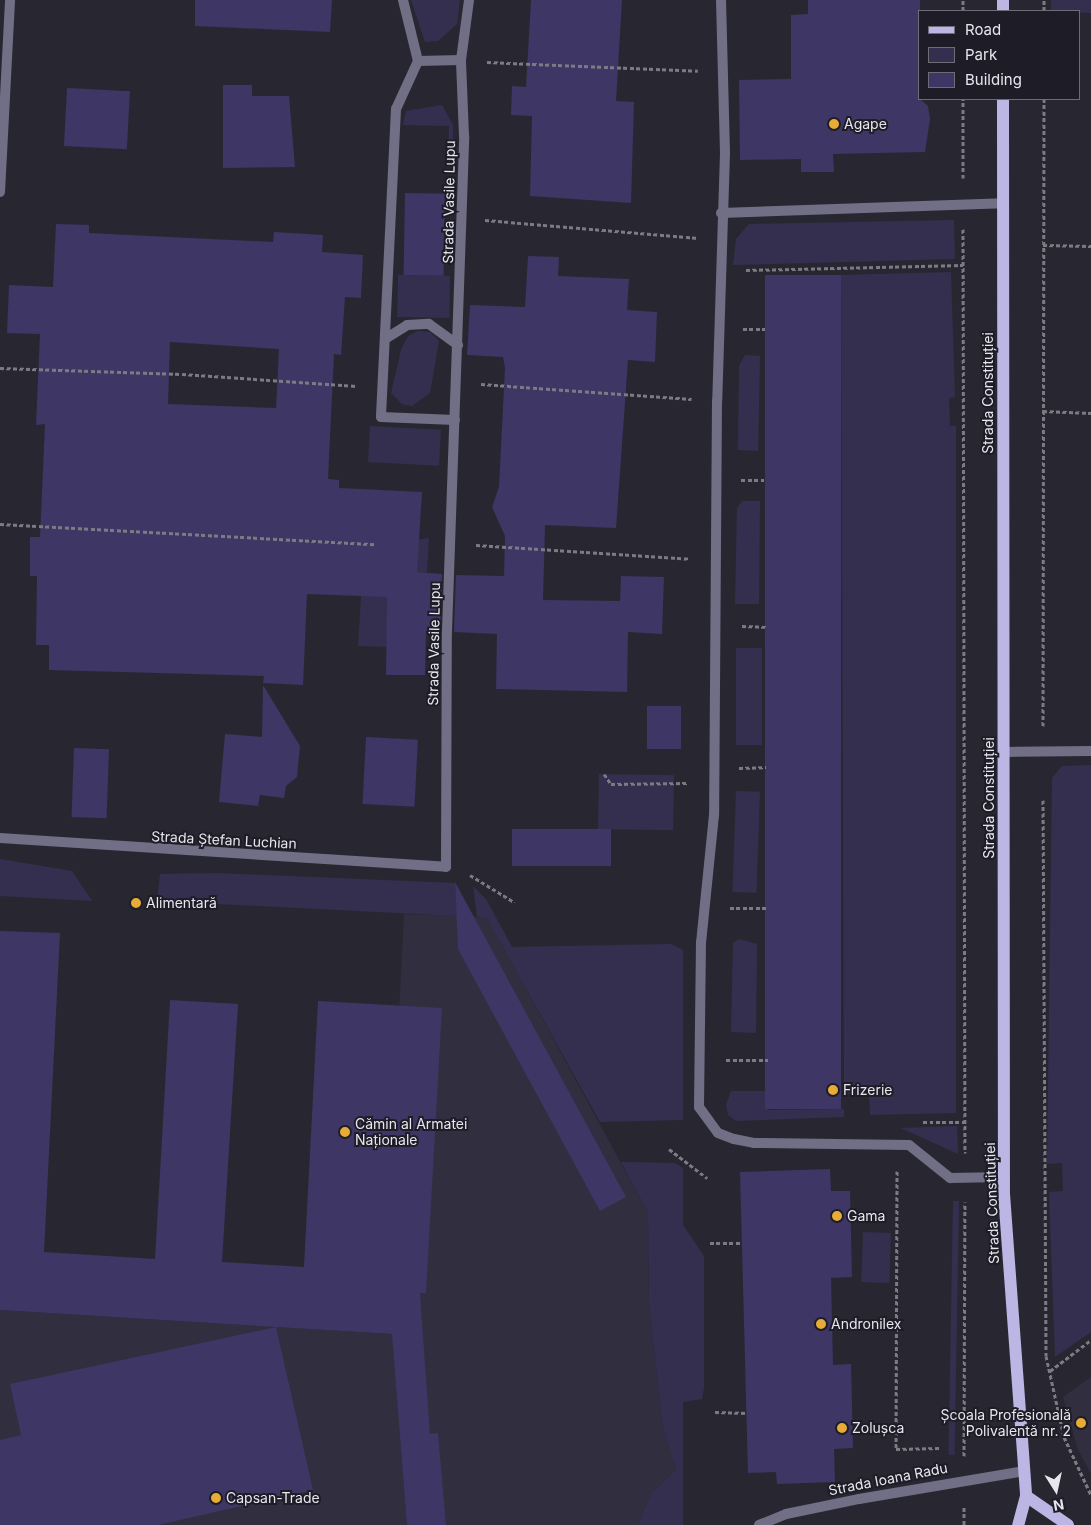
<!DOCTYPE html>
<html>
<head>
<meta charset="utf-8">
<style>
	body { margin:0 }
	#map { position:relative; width:1091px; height:1525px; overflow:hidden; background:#282731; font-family:Inter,sans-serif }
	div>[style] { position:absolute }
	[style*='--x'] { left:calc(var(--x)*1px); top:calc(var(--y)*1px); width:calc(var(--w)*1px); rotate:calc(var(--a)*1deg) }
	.built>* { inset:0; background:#302e3f }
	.green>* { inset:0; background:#342f4f; transform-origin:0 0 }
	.building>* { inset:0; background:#3e3664; transform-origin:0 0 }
	.path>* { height:3px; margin-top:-1.5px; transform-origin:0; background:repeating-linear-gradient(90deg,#7c7b84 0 4px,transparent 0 6.5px) }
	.lane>* { height:10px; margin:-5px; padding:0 5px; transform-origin:5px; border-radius:5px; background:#716f85 }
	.street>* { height:10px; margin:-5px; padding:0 5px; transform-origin:5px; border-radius:5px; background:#716f85 }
	.primary>* { height:12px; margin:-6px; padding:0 6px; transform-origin:6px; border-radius:6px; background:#bbb6e4 }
	.dots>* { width:14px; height:14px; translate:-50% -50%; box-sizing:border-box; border:2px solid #1e1d27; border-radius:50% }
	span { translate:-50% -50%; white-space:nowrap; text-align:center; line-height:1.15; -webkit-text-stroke:4px #1e1d27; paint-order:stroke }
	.poi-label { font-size:14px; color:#e7e6ee }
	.left { translate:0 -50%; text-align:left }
	.right { translate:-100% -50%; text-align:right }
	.street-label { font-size:14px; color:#e7e6ee }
	.legend { position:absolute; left:918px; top:10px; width:162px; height:90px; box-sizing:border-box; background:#1e1d27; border:1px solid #6e6d77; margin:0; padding:6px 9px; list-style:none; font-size:15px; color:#e7e6ee }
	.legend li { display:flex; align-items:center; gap:10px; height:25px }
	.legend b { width:25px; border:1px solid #6e6d77 }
	.north { position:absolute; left:1031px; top:1465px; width:50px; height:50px; -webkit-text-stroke:4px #1e1d27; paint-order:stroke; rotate:170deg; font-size:14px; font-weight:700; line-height:20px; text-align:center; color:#e7e6ee }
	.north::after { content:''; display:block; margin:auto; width:18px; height:22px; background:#e7e6ee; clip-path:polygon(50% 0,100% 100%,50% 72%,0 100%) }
</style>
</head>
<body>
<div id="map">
	<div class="built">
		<div style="clip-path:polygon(404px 914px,487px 917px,648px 1213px,649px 1303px,663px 1429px,676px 1470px,651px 1493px,638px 1525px,0 1525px,0 1310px,392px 1334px,386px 1271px)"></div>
		<div style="clip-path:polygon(1091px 1377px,1091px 1474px,1078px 1450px,1063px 1397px)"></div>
	</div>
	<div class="green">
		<div style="clip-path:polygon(411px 0,460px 0,457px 24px,438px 41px,425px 42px)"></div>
		<div style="clip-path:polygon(1051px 0,1091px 0,1091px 13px,1051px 11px)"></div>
		<div style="clip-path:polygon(442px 105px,453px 125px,453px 157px,448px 156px,449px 126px,403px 125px,406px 111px)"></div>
		<div style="clip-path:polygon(954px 220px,955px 259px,733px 265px,736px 239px,749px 224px)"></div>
		<div style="clip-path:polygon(951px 272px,955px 397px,949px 398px,950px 426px,956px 426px,956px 1113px,870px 1115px,869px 1095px,844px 1094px,841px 275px)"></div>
		<div style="left:398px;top:275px;width:52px;height:42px;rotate:1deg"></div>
		<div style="clip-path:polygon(418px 331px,430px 332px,439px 341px,430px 393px,412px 406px,402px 404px,391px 393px,401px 350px,408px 336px)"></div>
		<div style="clip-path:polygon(745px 355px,760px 356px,758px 451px,738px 450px,739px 366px)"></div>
		<div style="left:370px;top:426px;width:71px;height:36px;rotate:3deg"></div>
		<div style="clip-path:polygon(742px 501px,760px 501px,759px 604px,735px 604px,737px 508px)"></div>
		<div style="clip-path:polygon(429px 538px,427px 572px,388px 572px,387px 647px,358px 646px,364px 548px)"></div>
		<div style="left:736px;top:648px;width:26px;height:97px"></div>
		<div style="clip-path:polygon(1091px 765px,1091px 1332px,1055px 1357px,1049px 1192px,1063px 1191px,1062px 1163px,1047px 1164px,1052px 778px,1062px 766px)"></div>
		<div style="left:599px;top:774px;width:75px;height:55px;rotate:1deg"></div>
		<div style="left:736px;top:791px;width:24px;height:101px;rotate:2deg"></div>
		<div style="clip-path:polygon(0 859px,72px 871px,92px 901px,0 896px)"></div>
		<div style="clip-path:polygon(217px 873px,455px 883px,457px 916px,157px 901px,160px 874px)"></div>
		<div style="clip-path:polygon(473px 886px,486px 899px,512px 947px,671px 944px,683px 950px,683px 1120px,600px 1122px,487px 918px,477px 916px)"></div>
		<div style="clip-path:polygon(739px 939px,757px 944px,756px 1033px,731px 1032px,733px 943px)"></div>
		<div style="clip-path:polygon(731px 1091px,768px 1091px,768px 1110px,844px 1109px,844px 1117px,736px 1121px,728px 1115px,726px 1105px)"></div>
		<div style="clip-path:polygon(957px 1126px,958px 1154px,901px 1128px)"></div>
		<div style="clip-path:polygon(621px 1162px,675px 1163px,683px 1168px,683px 1225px,704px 1256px,704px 1388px,702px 1399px,683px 1402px,683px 1525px,638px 1525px,651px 1493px,676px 1470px,663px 1429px,649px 1303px,648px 1213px)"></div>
		<div style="left:959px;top:1201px;width:254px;height:6px;rotate:91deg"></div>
		<div style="left:863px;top:1232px;width:28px;height:50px;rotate:2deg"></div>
	</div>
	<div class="building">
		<div style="clip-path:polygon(195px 0,332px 0,330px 32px,195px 26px)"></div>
		<div style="clip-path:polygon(531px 0,622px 0,616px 101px,634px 102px,631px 203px,530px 196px,532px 116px,511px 115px,512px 86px,526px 87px)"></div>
		<div style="clip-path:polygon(808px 0,920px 0,920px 99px,928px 106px,930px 119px,925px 152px,833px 154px,834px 172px,801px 172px,801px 159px,740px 160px,739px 80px,791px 79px,791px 15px,808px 14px)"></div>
		<div style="clip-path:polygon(223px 85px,252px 85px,252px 96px,289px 96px,295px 167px,223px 168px)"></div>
		<div style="left:67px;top:88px;width:63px;height:58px;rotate:3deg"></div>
		<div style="left:405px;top:193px;width:40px;height:82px;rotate:1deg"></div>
		<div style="clip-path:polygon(evenodd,56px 224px,89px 225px,89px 233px,273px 242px,274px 232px,323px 235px,322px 252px,363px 255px,361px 298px,345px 297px,341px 355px,334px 354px,328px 479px,339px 480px,339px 488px,422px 492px,417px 572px,442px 574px,440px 631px,426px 631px,425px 675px,386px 675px,387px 597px,307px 594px,303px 685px,263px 683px,264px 676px,49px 670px,49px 645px,36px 645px,37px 576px,30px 576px,30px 537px,40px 537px,45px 424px,36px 425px,40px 334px,7px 333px,9px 285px,53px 287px,56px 224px,170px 342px,279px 349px,276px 408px,168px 404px,170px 342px)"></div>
		<div style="clip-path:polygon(528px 256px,559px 257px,558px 276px,629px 279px,627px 310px,657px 312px,655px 362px,628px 360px,616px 528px,545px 525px,543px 600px,620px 601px,621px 576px,664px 577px,662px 634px,628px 632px,627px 692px,496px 689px,497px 634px,454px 632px,456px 575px,504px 576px,505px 536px,492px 507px,499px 487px,505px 368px,503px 357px,467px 355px,470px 305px,525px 307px)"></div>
		<div style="left:841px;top:275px;width:834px;height:76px;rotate:90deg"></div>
		<div style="clip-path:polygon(263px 685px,300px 746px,297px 777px,286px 786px,284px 798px,260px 795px,258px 806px,219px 802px,225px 734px,262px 737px)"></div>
		<div style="left:647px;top:706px;width:34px;height:43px"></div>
		<div style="left:366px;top:737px;width:52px;height:67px;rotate:3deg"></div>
		<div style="left:74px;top:748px;width:35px;height:69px;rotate:2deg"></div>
		<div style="left:611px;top:829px;width:37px;height:99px;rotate:90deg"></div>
		<div style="clip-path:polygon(455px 882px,626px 1197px,600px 1211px,458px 949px)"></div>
		<div style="clip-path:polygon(0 931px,60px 933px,44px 1252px,155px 1259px,170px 1000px,238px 1004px,222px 1262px,304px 1267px,318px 1001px,442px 1008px,426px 1293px,420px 1293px,430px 1434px,438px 1433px,446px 1525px,407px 1525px,392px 1334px,276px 1327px,313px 1490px,158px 1525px,0 1525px,0 1440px,21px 1435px,10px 1384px,276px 1327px,0 1310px)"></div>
		<div style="clip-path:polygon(830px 1169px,831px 1191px,850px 1191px,852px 1277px,831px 1278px,833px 1365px,851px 1364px,853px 1448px,834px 1449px,835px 1482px,777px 1484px,776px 1472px,748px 1473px,740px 1172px)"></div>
	</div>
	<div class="path">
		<div style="--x:963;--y:11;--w:11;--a:-90"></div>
		<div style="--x:1044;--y:11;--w:11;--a:-90"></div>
		<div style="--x:487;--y:62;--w:211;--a:2.4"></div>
		<div style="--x:963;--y:178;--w:79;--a:-90"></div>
		<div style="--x:485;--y:220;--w:214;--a:4.8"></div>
		<div style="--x:963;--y:229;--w:924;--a:89.88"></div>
		<div style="--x:1043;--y:245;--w:48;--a:1.2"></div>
		<div style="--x:746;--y:270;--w:217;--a:-1.3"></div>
		<div style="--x:743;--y:329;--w:22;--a:0"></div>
		<div style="--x:0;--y:368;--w:182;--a:1.9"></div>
		<div style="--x:182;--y:374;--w:175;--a:3.9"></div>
		<div style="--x:481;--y:384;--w:211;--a:4.1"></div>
		<div style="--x:1043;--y:411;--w:48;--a:2.4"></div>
		<div style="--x:741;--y:480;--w:24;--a:0"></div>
		<div style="--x:0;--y:524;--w:375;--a:3.1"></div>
		<div style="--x:476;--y:545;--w:214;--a:3.7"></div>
		<div style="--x:742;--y:626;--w:24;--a:2"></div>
		<div style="--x:1043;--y:726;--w:627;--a:-89.91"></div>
		<div style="--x:739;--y:768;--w:27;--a:-2"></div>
		<div style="--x:604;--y:774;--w:12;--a:55"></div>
		<div style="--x:611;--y:784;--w:77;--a:-0.7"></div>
		<div style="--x:1043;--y:800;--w:556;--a:89.69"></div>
		<div style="--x:1046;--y:1356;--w:83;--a:77.5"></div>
		<div style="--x:1064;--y:1437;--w:64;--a:65"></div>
		<div style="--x:470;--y:875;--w:52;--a:31.5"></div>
		<div style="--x:730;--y:908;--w:37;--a:0"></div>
		<div style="--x:726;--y:1060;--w:42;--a:0"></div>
		<div style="--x:923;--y:1122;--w:42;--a:0"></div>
		<div style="--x:669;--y:1149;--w:48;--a:37.3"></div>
		<div style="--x:897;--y:1171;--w:278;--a:90.2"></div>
		<div style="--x:896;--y:1449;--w:44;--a:-1.3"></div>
		<div style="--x:710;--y:1243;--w:32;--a:0"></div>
		<div style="--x:1050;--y:1371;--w:51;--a:-37.1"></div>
		<div style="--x:715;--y:1412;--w:32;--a:2"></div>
		<div style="--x:964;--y:1456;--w:254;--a:-89.8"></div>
		<div style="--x:964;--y:1507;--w:18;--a:90"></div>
	</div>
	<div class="lane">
		<div style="--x:403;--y:0;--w:63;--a:76.2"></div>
		<div style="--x:418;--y:61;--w:53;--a:114.6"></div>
		<div style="--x:396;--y:109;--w:308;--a:92.8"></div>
		<div style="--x:381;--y:417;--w:74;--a:2.3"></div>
		<div style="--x:721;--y:0;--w:153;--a:88.5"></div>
		<div style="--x:725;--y:153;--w:248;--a:91.8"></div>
		<div style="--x:717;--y:401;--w:414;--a:90.4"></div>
		<div style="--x:714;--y:815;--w:128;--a:95.8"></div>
		<div style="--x:701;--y:942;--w:165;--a:90.7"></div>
		<div style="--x:699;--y:1107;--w:32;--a:54"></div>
		<div style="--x:718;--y:1133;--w:17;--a:21"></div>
		<div style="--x:734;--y:1139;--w:20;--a:11"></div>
		<div style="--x:754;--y:1143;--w:155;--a:0.7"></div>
		<div style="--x:909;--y:1145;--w:53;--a:38.8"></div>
		<div style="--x:950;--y:1178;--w:54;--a:-1.1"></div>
		<div style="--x:418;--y:61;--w:43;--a:-1.3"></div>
		<div style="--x:0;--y:192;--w:192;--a:-87"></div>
		<div style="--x:721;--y:213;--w:282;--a:-2"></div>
		<div style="--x:385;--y:339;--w:26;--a:-32"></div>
		<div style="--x:407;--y:325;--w:22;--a:-3"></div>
		<div style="--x:429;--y:324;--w:36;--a:36"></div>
		<div style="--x:1004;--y:752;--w:87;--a:-0.7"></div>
		<div style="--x:446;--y:867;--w:236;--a:-89.8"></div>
		<div style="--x:447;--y:631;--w:495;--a:-88"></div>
		<div style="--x:464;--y:136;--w:76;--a:-92.3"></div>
		<div style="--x:461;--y:60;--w:61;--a:-82.4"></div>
	</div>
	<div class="street">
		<div style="--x:0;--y:838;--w:447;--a:3.7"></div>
		<div style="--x:759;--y:1525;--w:29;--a:-22"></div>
		<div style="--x:786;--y:1514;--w:75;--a:-11.6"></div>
		<div style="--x:859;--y:1499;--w:167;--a:-9.6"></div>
	</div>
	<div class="primary">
		<div style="--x:1003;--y:0;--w:11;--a:90"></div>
		<div style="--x:1003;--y:99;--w:1095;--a:89.95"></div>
		<div style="--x:1004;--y:1194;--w:303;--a:85.8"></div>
		<div style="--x:1026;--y:1496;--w:30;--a:105"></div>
		<div style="--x:1026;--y:1496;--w:51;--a:34.6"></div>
	</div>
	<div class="dots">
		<div style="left:834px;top:124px;background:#e7ac37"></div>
		<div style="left:136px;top:903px;background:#e7ac37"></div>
		<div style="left:833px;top:1090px;background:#e7ac37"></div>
		<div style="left:345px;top:1132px;background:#e7ac37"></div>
		<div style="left:837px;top:1216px;background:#e7ac37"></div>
		<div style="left:821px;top:1324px;background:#e7ac37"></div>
		<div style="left:1081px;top:1423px;background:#e7ac37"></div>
		<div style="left:842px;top:1428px;background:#e7ac37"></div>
		<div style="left:216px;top:1498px;background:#e7ac37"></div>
	</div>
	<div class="poi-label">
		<span class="left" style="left:844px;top:124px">Agape</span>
		<span class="left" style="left:146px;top:903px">Alimentară</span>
		<span class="left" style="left:843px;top:1090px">Frizerie</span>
		<span class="left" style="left:355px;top:1132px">Cămin al Armatei<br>Naționale</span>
		<span class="left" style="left:847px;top:1216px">Gama</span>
		<span class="left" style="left:831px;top:1324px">Andronilex</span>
		<span class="right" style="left:1071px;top:1423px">Școala Profesională<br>Polivalentă nr. 2</span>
		<span class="left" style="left:852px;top:1428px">Zolușca</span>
		<span class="left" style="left:226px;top:1498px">Capsan-Trade</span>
	</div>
	<div class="street-label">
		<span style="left:449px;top:202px;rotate:-89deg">Strada Vasile Lupu</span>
		<span style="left:988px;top:393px;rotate:-90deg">Strada Constituției</span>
		<span style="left:434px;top:644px;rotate:-89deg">Strada Vasile Lupu</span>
		<span style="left:989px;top:798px;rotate:-90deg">Strada Constituției</span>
		<span style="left:224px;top:840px;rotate:3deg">Strada Ștefan Luchian</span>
		<span style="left:992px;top:1203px;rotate:-92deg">Strada Constituției</span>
		<span style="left:888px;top:1479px;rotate:-11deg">Strada Ioana Radu</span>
	</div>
	<ul class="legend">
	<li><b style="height:6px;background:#bbb6e4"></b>Road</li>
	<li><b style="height:14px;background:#342f4f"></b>Park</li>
	<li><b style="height:14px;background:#3e3664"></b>Building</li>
	</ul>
	<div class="north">N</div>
</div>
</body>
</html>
